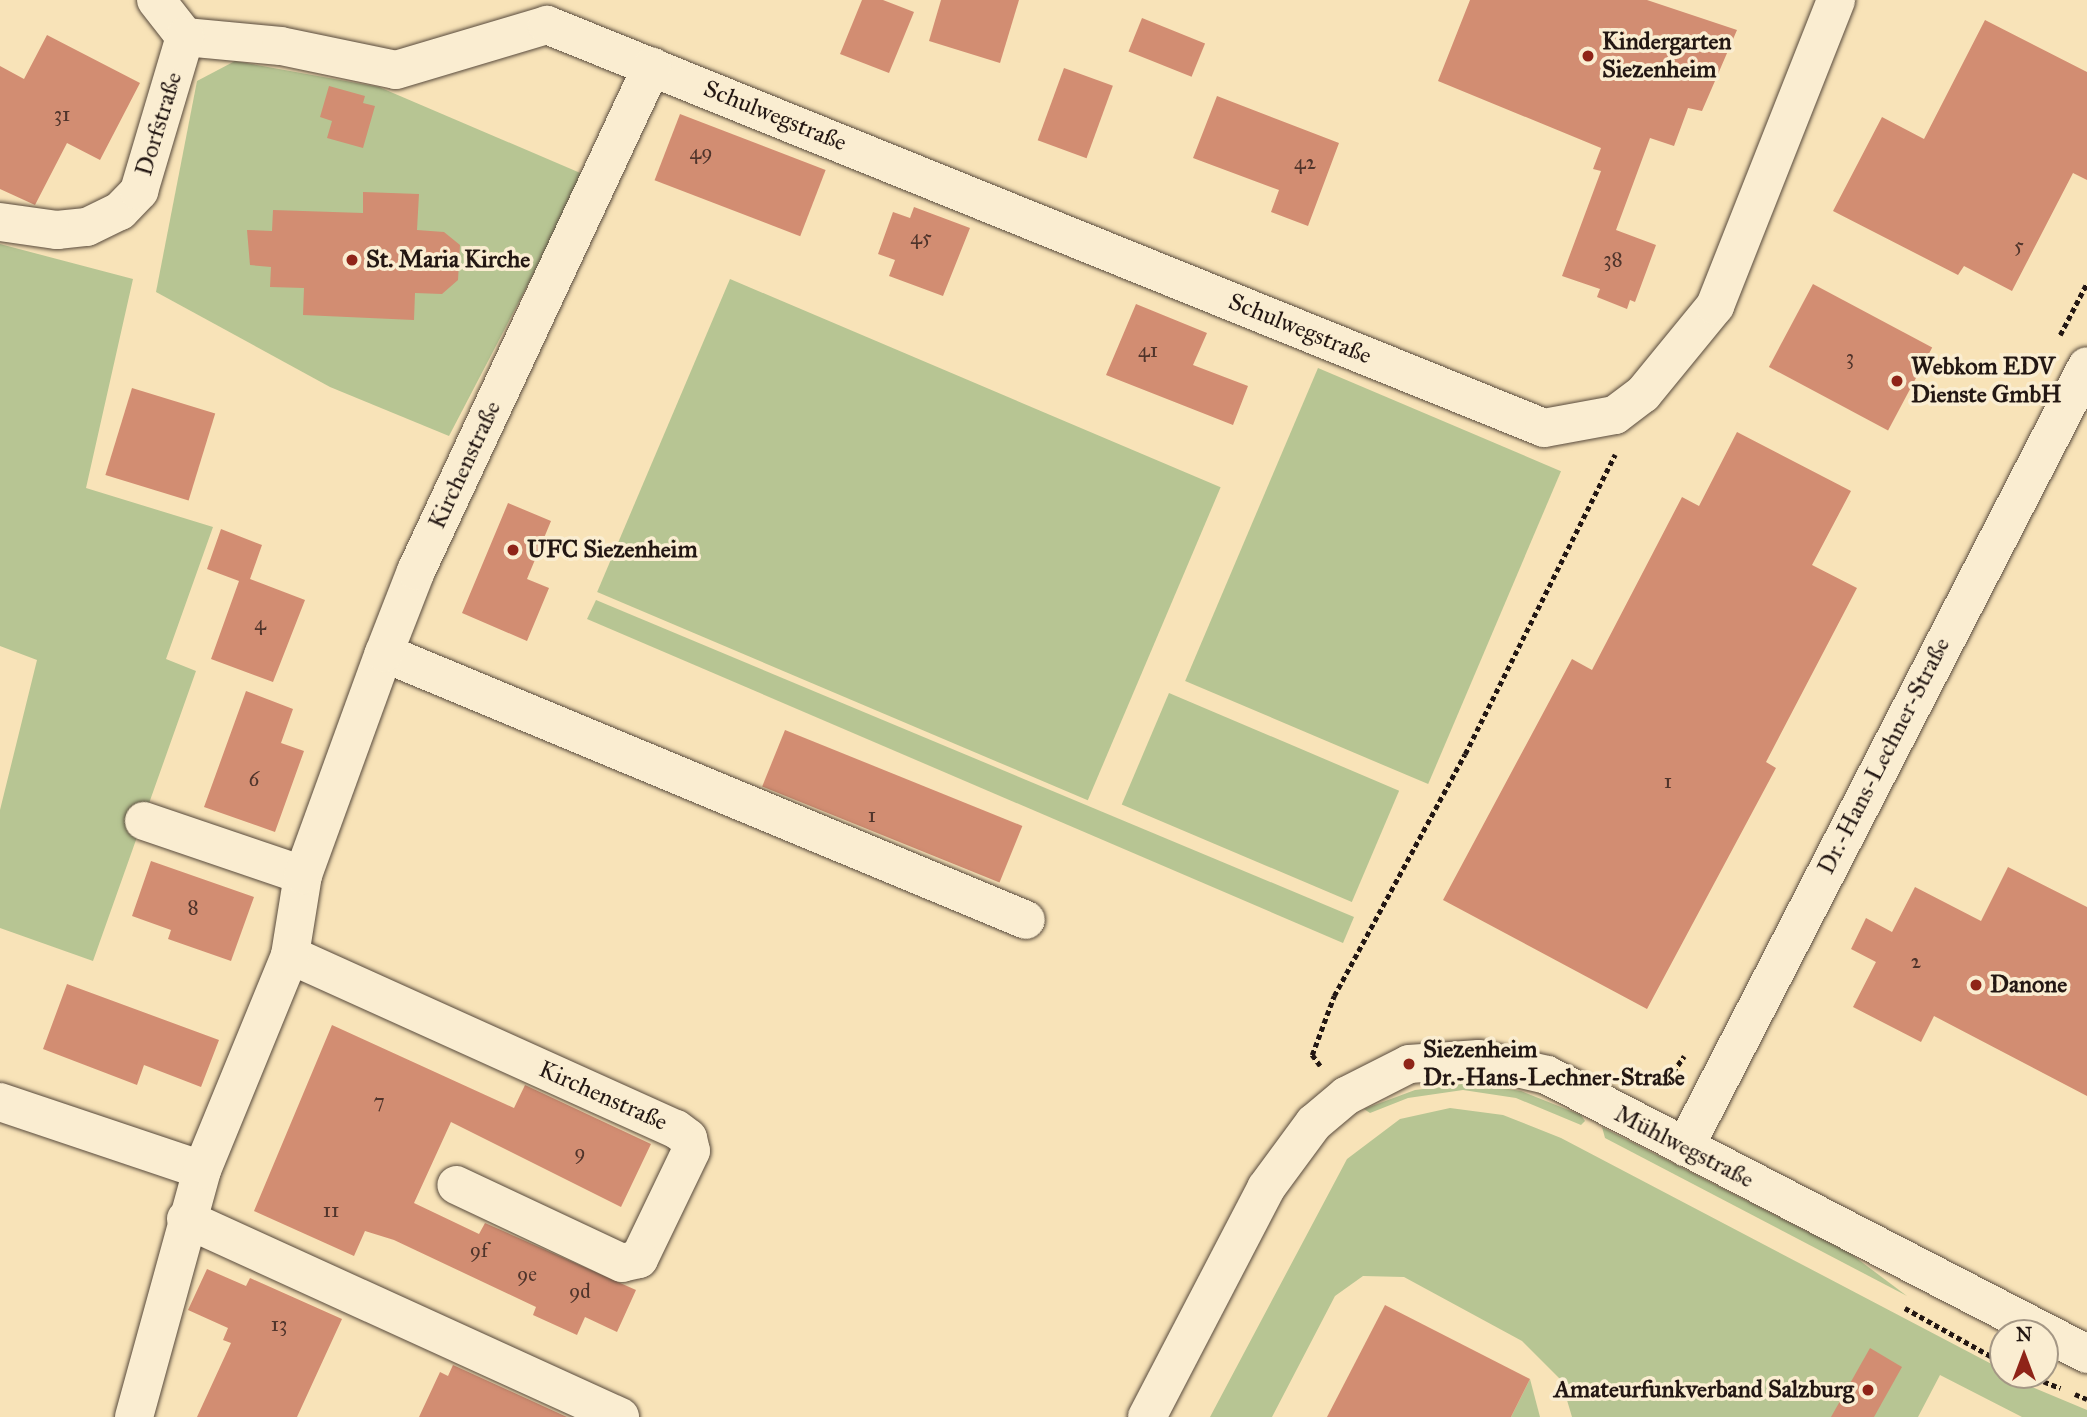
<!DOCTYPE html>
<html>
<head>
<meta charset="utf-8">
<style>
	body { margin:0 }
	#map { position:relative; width:2087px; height:1417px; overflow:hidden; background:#f8e3b8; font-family:"IM FELL Great Primer",serif }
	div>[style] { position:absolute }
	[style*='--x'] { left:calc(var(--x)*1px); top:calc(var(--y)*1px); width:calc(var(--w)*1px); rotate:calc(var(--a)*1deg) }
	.green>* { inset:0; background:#b7c593; transform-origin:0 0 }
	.building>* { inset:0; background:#d28d72; transform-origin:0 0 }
	.path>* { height:4.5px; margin-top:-2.25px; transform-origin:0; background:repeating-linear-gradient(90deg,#231713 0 5px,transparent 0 8.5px) }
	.roads { filter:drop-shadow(0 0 2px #584a3c) drop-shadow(0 0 2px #584a3c) }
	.minor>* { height:38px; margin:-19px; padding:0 19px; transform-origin:19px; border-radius:19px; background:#faedd1 }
	.dots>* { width:19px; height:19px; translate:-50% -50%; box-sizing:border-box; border:4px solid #faedd1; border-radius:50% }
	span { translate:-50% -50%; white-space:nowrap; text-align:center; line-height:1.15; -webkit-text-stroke:7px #faedd1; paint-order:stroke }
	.number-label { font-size:21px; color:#4f342b }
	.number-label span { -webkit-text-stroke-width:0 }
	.poi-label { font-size:24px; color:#231713; font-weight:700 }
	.left { translate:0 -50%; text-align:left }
	.right { translate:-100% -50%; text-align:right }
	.street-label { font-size:24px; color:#231713 }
	.north { position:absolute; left:1989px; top:1319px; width:70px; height:70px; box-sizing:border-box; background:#faedd1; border:2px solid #a49785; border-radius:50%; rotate:0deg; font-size:19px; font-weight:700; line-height:28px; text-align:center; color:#231713 }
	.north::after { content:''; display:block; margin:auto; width:24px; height:32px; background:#8f2418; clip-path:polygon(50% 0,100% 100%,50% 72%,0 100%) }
</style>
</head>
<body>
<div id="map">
	<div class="green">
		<div style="clip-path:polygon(235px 61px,379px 87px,585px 175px,449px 436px,330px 387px,156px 292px,197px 81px)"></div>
		<div style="clip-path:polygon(0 244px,133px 279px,86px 488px,213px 527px,166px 659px,196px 671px,93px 961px,0 928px,0 810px,37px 660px,0 646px)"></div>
		<div style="left:730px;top:279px;width:533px;height:340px;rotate:23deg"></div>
		<div style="left:1318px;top:368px;width:264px;height:340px;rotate:23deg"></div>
		<div style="clip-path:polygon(596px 600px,1354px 917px,1343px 943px,587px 619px)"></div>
		<div style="left:1169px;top:693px;width:250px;height:121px;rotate:23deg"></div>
		<div style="clip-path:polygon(1471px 1083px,1521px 1091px,1581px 1115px,1585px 1121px,1581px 1125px,1516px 1098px,1463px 1090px,1408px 1098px,1370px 1113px,1364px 1109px,1415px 1090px)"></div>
		<div style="clip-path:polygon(1450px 1108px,1503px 1115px,1561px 1138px,2003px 1370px,2003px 1375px,2087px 1410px,2087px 1417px,2022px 1417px,1940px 1375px,1918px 1417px,1572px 1417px,1561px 1380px,1522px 1341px,1404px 1277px,1363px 1276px,1335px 1296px,1272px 1417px,1210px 1417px,1347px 1159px,1400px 1119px)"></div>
		<div style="clip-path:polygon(1602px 1127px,1851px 1254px,1907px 1296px,1605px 1138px)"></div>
		<div style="clip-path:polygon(1530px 1379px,1540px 1417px,1511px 1417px)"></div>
	</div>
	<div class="building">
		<div style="clip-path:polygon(862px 0,883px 0,914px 12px,889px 73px,840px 54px)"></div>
		<div style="clip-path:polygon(941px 0,1019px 0,1000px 63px,929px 41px)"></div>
		<div style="clip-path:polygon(1470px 0,1647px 0,1737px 30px,1702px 111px,1688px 108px,1674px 146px,1650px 138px,1616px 230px,1656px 245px,1635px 302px,1630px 300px,1627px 309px,1597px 297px,1600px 289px,1562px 276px,1601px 171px,1593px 169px,1601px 148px,1438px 81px)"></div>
		<div style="left:1142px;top:18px;width:68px;height:36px;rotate:22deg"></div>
		<div style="clip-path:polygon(1985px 20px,2087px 72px,2087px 180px,2073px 173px,2012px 291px,1964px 266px,1958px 275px,1833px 211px,1882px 117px,1924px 139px)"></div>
		<div style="clip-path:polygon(47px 35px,140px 83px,100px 160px,67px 143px,35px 205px,0 189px,0 66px,24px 79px)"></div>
		<div style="left:1064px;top:68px;width:52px;height:77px;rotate:20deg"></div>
		<div style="clip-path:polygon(329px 86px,365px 96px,363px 103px,375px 106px,363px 148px,327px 138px,332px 121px,320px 117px)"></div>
		<div style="clip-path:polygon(1217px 96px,1339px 143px,1308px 226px,1271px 212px,1279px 190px,1193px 158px)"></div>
		<div style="left:680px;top:114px;width:156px;height:71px;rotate:21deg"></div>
		<div style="clip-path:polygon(363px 192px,419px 194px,417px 230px,444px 232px,460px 245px,458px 280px,442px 294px,415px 293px,414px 320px,303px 315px,304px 288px,270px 287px,271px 267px,250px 265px,247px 230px,272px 231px,273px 210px,363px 213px)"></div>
		<div style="clip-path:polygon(914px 207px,970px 228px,943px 296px,889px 276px,895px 260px,878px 254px,893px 212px,910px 218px)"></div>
		<div style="left:1813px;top:284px;width:135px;height:94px;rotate:28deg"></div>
		<div style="clip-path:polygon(1136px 304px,1207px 333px,1193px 365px,1248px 386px,1233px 425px,1106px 375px)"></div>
		<div style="left:132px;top:388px;width:87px;height:91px;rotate:17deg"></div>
		<div style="clip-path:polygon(1737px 432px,1851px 491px,1812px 565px,1857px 588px,1766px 762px,1776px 768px,1647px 1009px,1443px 900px,1572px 659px,1592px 670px,1682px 497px,1699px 506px)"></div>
		<div style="clip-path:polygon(508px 503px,551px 521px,527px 579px,549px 588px,527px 641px,462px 613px)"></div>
		<div style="clip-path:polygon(221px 529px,262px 545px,250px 579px,305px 600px,273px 682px,211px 659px,239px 581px,207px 569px)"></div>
		<div style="clip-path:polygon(246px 691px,293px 709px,281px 743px,304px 751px,275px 832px,204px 807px)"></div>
		<div style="left:785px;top:730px;width:256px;height:61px;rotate:22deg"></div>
		<div style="clip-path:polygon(151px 861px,254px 897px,231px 961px,168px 939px,171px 930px,132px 916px)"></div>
		<div style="clip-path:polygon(2008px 867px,2087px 907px,2087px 1096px,1934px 1016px,1921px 1042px,1853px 1007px,1876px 962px,1851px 949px,1866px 918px,1892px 932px,1915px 887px,1981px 921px)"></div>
		<div style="clip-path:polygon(67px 984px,219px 1040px,201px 1087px,144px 1065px,137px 1085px,43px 1049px)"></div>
		<div style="clip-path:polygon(332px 1025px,514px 1108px,525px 1085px,651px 1144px,621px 1207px,451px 1122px,414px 1203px,479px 1234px,485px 1223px,636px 1290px,617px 1332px,585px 1317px,577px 1335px,533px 1315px,536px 1307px,394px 1240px,365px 1231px,354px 1256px,254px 1211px)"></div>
		<div style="clip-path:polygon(207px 1269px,246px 1286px,250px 1278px,342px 1319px,297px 1417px,197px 1417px,231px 1343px,223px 1340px,228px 1328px,188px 1310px)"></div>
		<div style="clip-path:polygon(1385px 1305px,1530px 1379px,1511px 1417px,1327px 1417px)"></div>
		<div style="clip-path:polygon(1870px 1348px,1902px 1367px,1874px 1417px,1831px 1417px)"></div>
		<div style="clip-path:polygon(453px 1365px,567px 1417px,419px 1417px,440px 1372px,448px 1376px)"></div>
	</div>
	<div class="path">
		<div style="--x:2060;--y:335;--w:59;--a:-62.6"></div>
		<div style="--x:1320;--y:1066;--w:14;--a:-126"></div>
		<div style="--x:1312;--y:1055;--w:63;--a:-69.6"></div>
		<div style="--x:1334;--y:996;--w:275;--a:-61.6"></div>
		<div style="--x:1465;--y:754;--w:335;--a:-63.4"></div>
		<div style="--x:1653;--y:1084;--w:16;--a:-18"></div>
		<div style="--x:1668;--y:1079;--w:28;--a:-55"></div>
		<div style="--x:1905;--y:1308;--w:112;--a:29.3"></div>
		<div style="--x:2028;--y:1375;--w:35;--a:22"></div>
		<div style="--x:2075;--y:1394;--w:13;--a:23"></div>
	</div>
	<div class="roads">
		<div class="minor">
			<div style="--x:156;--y:0;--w:47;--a:51.9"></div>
			<div style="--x:185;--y:37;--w:96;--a:5.4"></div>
			<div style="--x:281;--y:46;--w:117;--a:11.8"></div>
			<div style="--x:396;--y:70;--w:158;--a:-16.6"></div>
			<div style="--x:547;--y:25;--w:1075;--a:22.01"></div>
			<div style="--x:1544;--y:428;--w:72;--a:-10.4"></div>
			<div style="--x:1615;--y:415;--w:35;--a:-37"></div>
			<div style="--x:1643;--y:394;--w:114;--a:-50.7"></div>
			<div style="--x:1715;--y:306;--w:329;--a:-68.4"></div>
			<div style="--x:0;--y:222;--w:58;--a:8"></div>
			<div style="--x:57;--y:230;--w:30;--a:-6"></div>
			<div style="--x:87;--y:227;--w:37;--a:-26"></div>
			<div style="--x:120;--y:211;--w:28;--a:-46"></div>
			<div style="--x:139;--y:191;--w:161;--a:-73.4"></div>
			<div style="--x:384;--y:653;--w:695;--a:22.58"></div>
			<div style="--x:144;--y:821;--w:168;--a:18.8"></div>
			<div style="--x:290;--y:955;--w:423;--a:24.3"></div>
			<div style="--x:676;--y:1129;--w:15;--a:37"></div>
			<div style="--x:688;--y:1138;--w:13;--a:77"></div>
			<div style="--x:691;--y:1151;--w:120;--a:115.7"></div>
			<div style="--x:639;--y:1259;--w:17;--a:167"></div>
			<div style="--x:622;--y:1263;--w:183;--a:-154.8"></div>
			<div style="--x:0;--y:1102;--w:213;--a:18.6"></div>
			<div style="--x:1685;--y:1147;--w:878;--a:-62.76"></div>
			<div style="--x:186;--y:1219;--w:477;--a:24.5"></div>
			<div style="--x:134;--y:1417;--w:256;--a:-74.6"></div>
			<div style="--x:202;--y:1170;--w:232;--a:-67.7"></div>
			<div style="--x:290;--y:955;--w:81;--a:-80.8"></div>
			<div style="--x:303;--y:875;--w:236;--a:-70"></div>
			<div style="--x:384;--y:653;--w:88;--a:-68.7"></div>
			<div style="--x:416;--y:571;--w:557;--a:-64.95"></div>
			<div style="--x:1147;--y:1417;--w:258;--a:-62.5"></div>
			<div style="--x:1266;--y:1188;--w:81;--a:-53.6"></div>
			<div style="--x:1314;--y:1123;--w:42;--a:-40.2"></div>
			<div style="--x:1346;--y:1096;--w:71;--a:-26.9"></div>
			<div style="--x:1409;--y:1064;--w:70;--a:-4.1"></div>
			<div style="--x:1479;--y:1059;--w:70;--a:13.2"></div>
			<div style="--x:1547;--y:1075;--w:608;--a:27.32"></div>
		</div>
	</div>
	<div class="dots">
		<div style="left:1588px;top:56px;background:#8f2418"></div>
		<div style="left:352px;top:260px;background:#8f2418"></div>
		<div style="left:1897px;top:381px;background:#8f2418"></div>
		<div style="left:513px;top:550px;background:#8f2418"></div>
		<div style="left:1976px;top:985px;background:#8f2418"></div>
		<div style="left:1409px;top:1064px;background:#8f2418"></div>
		<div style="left:1868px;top:1390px;background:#8f2418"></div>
	</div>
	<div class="number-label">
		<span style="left:62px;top:114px">31</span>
		<span style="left:701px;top:152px">49</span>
		<span style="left:1305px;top:162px">42</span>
		<span style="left:921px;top:237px">45</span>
		<span style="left:2019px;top:245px">5</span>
		<span style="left:1613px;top:259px">38</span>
		<span style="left:1148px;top:350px">41</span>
		<span style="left:1850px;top:357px">3</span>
		<span style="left:260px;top:623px">4</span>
		<span style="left:254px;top:779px">6</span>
		<span style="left:1668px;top:781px">1</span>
		<span style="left:872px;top:815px">1</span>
		<span style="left:193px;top:907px">8</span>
		<span style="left:1916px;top:961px">2</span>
		<span style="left:379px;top:1101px">7</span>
		<span style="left:580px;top:1152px">9</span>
		<span style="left:331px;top:1210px">11</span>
		<span style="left:479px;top:1250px">9f</span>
		<span style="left:527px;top:1274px">9e</span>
		<span style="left:580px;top:1291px">9d</span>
		<span style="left:279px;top:1324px">13</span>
	</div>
	<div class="poi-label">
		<span class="left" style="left:1602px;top:56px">Kindergarten<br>Siezenheim</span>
		<span class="left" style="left:366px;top:260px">St. Maria Kirche</span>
		<span class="left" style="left:1911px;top:381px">Webkom EDV<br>Dienste GmbH</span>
		<span class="left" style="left:527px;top:550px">UFC Siezenheim</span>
		<span class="left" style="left:1990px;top:985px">Danone</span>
		<span class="left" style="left:1423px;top:1064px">Siezenheim<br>Dr.-Hans-Lechner-Straße</span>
		<span class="right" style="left:1854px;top:1390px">Amateurfunkverband Salzburg</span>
	</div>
	<div class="street-label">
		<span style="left:775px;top:116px;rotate:22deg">Schulwegstraße</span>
		<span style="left:159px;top:124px;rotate:-73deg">Dorfstraße</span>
		<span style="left:1300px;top:329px;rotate:22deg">Schulwegstraße</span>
		<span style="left:465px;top:465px;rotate:-65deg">Kirchenstraße</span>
		<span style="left:1884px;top:756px;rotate:-63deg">Dr.-Hans-Lechner-Straße</span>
		<span style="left:603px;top:1096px;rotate:24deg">Kirchenstraße</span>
		<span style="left:1684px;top:1147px;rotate:27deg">Mühlwegstraße</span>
	</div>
	<div class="north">N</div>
</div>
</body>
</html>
